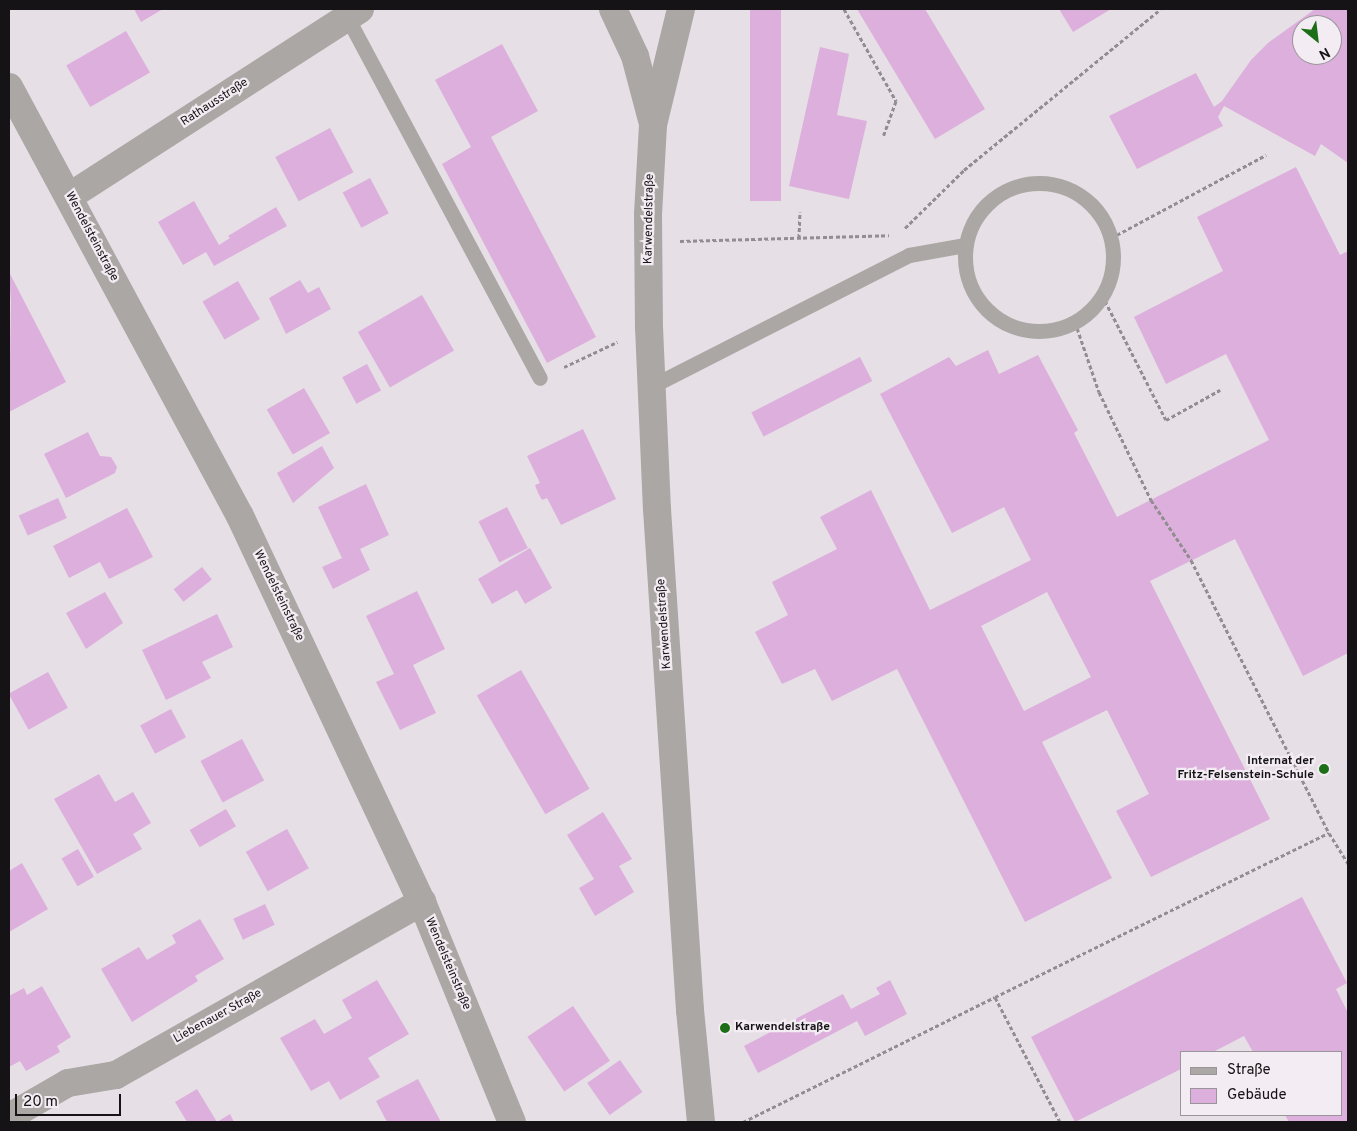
<!DOCTYPE html>
<html>
<head>
<meta charset="utf-8">
<style>
	body { margin:0 }
	#map { position:relative; width:1357px; height:1131px; overflow:hidden; background:#e6dfe6; font-family:Overpass,sans-serif }
	div>[style] { position:absolute }
	[style*='--x'] { left:calc(var(--x)*1px); top:calc(var(--y)*1px); width:calc(var(--w)*1px); rotate:calc(var(--a)*1deg) }
	.building>* { inset:0; background:#ddafdc; transform-origin:0 0 }
	.path>* { height:3px; margin-top:-1.5px; transform-origin:0; background:repeating-linear-gradient(90deg,#918d91 0 4px,transparent 0 6.5px) }
	.lane>* { height:15px; margin:-7.5px; padding:0 7.5px; transform-origin:7.5px; border-radius:7.5px; background:#aaa7a4 }
	.lane>.ring { margin:-7.5px; padding:0; box-sizing:content-box; background:none; border:15px solid #aaa7a4; border-radius:50% }
	.street>* { height:28px; margin:-14px; padding:0 14px; transform-origin:14px; border-radius:14px; background:#aaa7a4 }
	.dots>* { width:14px; height:14px; translate:-50% -50%; box-sizing:border-box; border:2px solid #f3ecf3; border-radius:50% }
	span { translate:-50% -50%; white-space:nowrap; text-align:center; line-height:1.15; -webkit-text-stroke:4.5px #f3ecf3; paint-order:stroke }
	.street-label { font-size:12px; color:#151315 }
	.poi-label { font-size:12px; color:#151315; font-weight:700 }
	.right { translate:-100% -50%; text-align:right }
	.left { translate:0 -50%; text-align:left }
	.frame { position:absolute; inset:0; border:10px solid #151315; pointer-events:none }
	.legend { position:absolute; left:1180px; top:1051px; width:162px; height:65px; box-sizing:border-box; background:#f3ecf3; border:1px solid #9a959a; margin:0; padding:6px 9px; list-style:none; font-size:15px; color:#151315 }
	.legend li { display:flex; align-items:center; gap:10px; height:25px }
	.legend b { width:25px; border:1px solid #9a959a }
	.north { position:absolute; left:1292px; top:15px; width:50px; height:50px; box-sizing:border-box; background:#f3ecf3; border:1px solid #9a959a; border-radius:50%; rotate:151deg; font-size:14px; font-weight:700; line-height:20px; text-align:center; color:#151315 }
	.north::after { content:''; display:block; margin:auto; width:18px; height:22px; background:#1c6f17; clip-path:polygon(50% 0,100% 100%,50% 72%,0 100%) }
	.scale { position:absolute; left:15px; top:1094px; width:106px; height:22px; box-sizing:border-box; border:2px solid #151315; border-top:0; padding-left:6px; font-size:15px; line-height:18px; white-space:nowrap; color:#151315; -webkit-text-stroke:4px #f3ecf3; paint-order:stroke }
</style>
</head>
<body>
<div id="map">
	<div class="building">
		<div style="clip-path:polygon(134px 9px,163px 9px,141px 22px)"></div>
		<div style="left:750px;top:9px;width:31px;height:192px"></div>
		<div style="clip-path:polygon(857px 9px,925px 9px,985px 109px,935px 139px)"></div>
		<div style="clip-path:polygon(1059px 9px,1111px 9px,1073px 32px)"></div>
		<div style="clip-path:polygon(evenodd,1315px 9px,1348px 9px,1348px 163px,1321px 144px,1315px 156px,1224px 106px,1218px 117px,1223px 126px,1137px 169px,1109px 116px,1196px 73px,1214px 107px,1222px 101px,1251px 60px,1268px 43px,1315px 9px,1302px 25px,1332px 25px,1332px 55px,1302px 55px,1302px 25px)"></div>
		<div style="left:126px;top:31px;width:48px;height:69px;rotate:60deg"></div>
		<div style="clip-path:polygon(502px 44px,538px 111px,491px 137px,596px 337px,547px 363px,442px 164px,471px 147px,435px 80px)"></div>
		<div style="clip-path:polygon(820px 47px,849px 54px,837px 115px,867px 121px,849px 199px,789px 186px)"></div>
		<div style="left:330px;top:128px;width:50px;height:62px;rotate:62deg"></div>
		<div style="clip-path:polygon(evenodd,1296px 167px,1340px 255px,1348px 251px,1348px 653px,1303px 676px,1235px 539px,1150px 581px,1270px 819px,1151px 877px,1116px 811px,1149px 794px,1107px 710px,1042px 742px,1112px 878px,1025px 922px,897px 669px,832px 701px,815px 669px,782px 684px,755px 632px,788px 615px,772px 582px,837px 549px,820px 517px,871px 490px,930px 610px,1031px 560px,1004px 507px,952px 533px,880px 394px,949px 357px,956px 366px,988px 350px,999px 374px,1038px 355px,1078px 430px,1074px 433px,1117px 517px,1269px 440px,1226px 354px,1166px 384px,1134px 317px,1223px 271px,1197px 217px,1296px 167px,1047px 592px,1091px 677px,1024px 711px,981px 626px,1047px 592px)"></div>
		<div style="left:370px;top:178px;width:40px;height:31px;rotate:62deg"></div>
		<div style="clip-path:polygon(194px 201px,219px 245px,230px 238px,228px 236px,276px 207px,287px 226px,214px 266px,206px 252px,183px 265px,158px 222px)"></div>
		<div style="clip-path:polygon(9px 272px,66px 382px,9px 412px,11px 302px)"></div>
		<div style="clip-path:polygon(300px 280px,308px 293px,319px 287px,331px 309px,286px 334px,269px 298px)"></div>
		<div style="left:238px;top:281px;width:44px;height:41px;rotate:60deg"></div>
		<div style="left:422px;top:295px;width:64px;height:74px;rotate:60deg"></div>
		<div style="left:860px;top:357px;width:27px;height:122px;rotate:63deg"></div>
		<div style="left:367px;top:364px;width:30px;height:28px;rotate:62deg"></div>
		<div style="left:304px;top:388px;width:52px;height:43px;rotate:60deg"></div>
		<div style="clip-path:polygon(583px 429px,616px 499px,561px 525px,547px 498px,542px 500px,538px 493px,535px 485px,540px 483px,527px 456px)"></div>
		<div style="clip-path:polygon(88px 432px,100px 456px,111px 457px,117px 467px,115px 473px,66px 498px,44px 454px)"></div>
		<div style="clip-path:polygon(322px 446px,334px 468px,293px 503px,277px 473px)"></div>
		<div style="clip-path:polygon(366px 484px,389px 535px,360px 549px,370px 570px,333px 589px,322px 567px,342px 558px,318px 507px)"></div>
		<div style="left:58px;top:498px;width:22px;height:43px;rotate:66deg"></div>
		<div style="left:507px;top:507px;width:46px;height:32px;rotate:63deg"></div>
		<div style="clip-path:polygon(127px 508px,153px 557px,109px 579px,100px 562px,69px 578px,53px 546px)"></div>
		<div style="clip-path:polygon(530px 548px,552px 588px,525px 604px,517px 590px,492px 604px,478px 579px)"></div>
		<div style="left:202px;top:567px;width:16px;height:36px;rotate:52deg"></div>
		<div style="clip-path:polygon(417px 591px,445px 649px,413px 665px,436px 713px,400px 730px,376px 682px,394px 674px,366px 616px)"></div>
		<div style="clip-path:polygon(105px 592px,123px 623px,86px 649px,66px 613px)"></div>
		<div style="clip-path:polygon(217px 614px,233px 647px,202px 662px,211px 678px,166px 700px,142px 650px)"></div>
		<div style="left:521px;top:670px;width:137px;height:51px;rotate:60deg"></div>
		<div style="left:48px;top:672px;width:41px;height:45px;rotate:61deg"></div>
		<div style="left:171px;top:709px;width:32px;height:35px;rotate:62deg"></div>
		<div style="left:242px;top:739px;width:47px;height:47px;rotate:62deg"></div>
		<div style="clip-path:polygon(99px 774px,115px 802px,133px 792px,151px 823px,133px 834px,142px 849px,97px 874px,54px 799px)"></div>
		<div style="left:226px;top:809px;width:20px;height:42px;rotate:60deg"></div>
		<div style="clip-path:polygon(603px 812px,632px 859px,619px 866px,634px 892px,595px 916px,579px 888px,594px 879px,567px 835px)"></div>
		<div style="left:287px;top:829px;width:45px;height:47px;rotate:61deg"></div>
		<div style="left:78px;top:849px;width:32px;height:19px;rotate:60deg"></div>
		<div style="clip-path:polygon(22px 863px,48px 909px,9px 932px,9px 871px)"></div>
		<div style="clip-path:polygon(1302px 897px,1347px 983px,1336px 989px,1348px 1013px,1348px 1122px,1289px 1122px,1285px 1115px,1341px 1115px,1341px 1052px,1253px 1052px,1244px 1036px,1213px 1052px,1181px 1052px,1181px 1069px,1075px 1122px,1031px 1037px)"></div>
		<div style="left:265px;top:904px;width:23px;height:35px;rotate:65deg"></div>
		<div style="clip-path:polygon(200px 919px,224px 959px,195px 976px,198px 981px,132px 1022px,101px 969px,139px 947px,147px 960px,176px 943px,172px 935px)"></div>
		<div style="clip-path:polygon(377px 980px,409px 1034px,368px 1058px,380px 1077px,340px 1100px,329px 1081px,311px 1091px,280px 1038px,315px 1019px,324px 1034px,352px 1018px,342px 1000px)"></div>
		<div style="clip-path:polygon(890px 980px,907px 1014px,865px 1036px,857px 1021px,758px 1073px,744px 1046px,843px 994px,851px 1009px,880px 994px,876px 988px)"></div>
		<div style="clip-path:polygon(42px 986px,71px 1037px,57px 1046px,60px 1052px,26px 1071px,20px 1061px,9px 1067px,9px 996px,24px 988px,27px 995px)"></div>
		<div style="left:573px;top:1006px;width:66px;height:55px;rotate:56deg"></div>
		<div style="left:620px;top:1060px;width:39px;height:40px;rotate:55deg"></div>
		<div style="clip-path:polygon(418px 1079px,441px 1122px,387px 1122px,376px 1101px)"></div>
		<div style="clip-path:polygon(197px 1089px,217px 1122px,230px 1114px,234px 1122px,187px 1122px,175px 1102px)"></div>
	</div>
	<div class="path">
		<div style="--x:844;--y:9;--w:106;--a:60.5"></div>
		<div style="--x:896;--y:101;--w:38;--a:110"></div>
		<div style="--x:905;--y:228;--w:83;--a:-44.5"></div>
		<div style="--x:964;--y:170;--w:254;--a:-39.3"></div>
		<div style="--x:799;--y:238;--w:26;--a:-88"></div>
		<div style="--x:1111;--y:238;--w:176;--a:-28.2"></div>
		<div style="--x:680;--y:241;--w:209;--a:-1.6"></div>
		<div style="--x:1102;--y:295;--w:140;--a:62.9"></div>
		<div style="--x:1166;--y:420;--w:62;--a:-29.1"></div>
		<div style="--x:1075;--y:322;--w:74;--a:71.1"></div>
		<div style="--x:1099;--y:392;--w:120;--a:64.3"></div>
		<div style="--x:1151;--y:500;--w:72;--a:56.3"></div>
		<div style="--x:1191;--y:560;--w:306;--a:63.2"></div>
		<div style="--x:1329;--y:833;--w:36;--a:58"></div>
		<div style="--x:564;--y:367;--w:59;--a:-25.3"></div>
		<div style="--x:743;--y:1122;--w:281;--a:-26.4"></div>
		<div style="--x:1060;--y:1122;--w:141;--a:-117.5"></div>
		<div style="--x:995;--y:997;--w:372;--a:-26.2"></div>
	</div>
	<div class="lane">
		<div style="--x:347;--y:17;--w:409;--a:61.9"></div>
		<div class="ring" style="left:965px;top:183px;width:133px;height:133px"></div>
		<div style="--x:650;--y:387;--w:291;--a:-27"></div>
		<div style="--x:909;--y:255;--w:57;--a:-10.1"></div>
	</div>
	<div class="street">
		<div style="--x:613;--y:9;--w:52;--a:64.9"></div>
		<div style="--x:635;--y:56;--w:66;--a:75.1"></div>
		<div style="--x:681;--y:9;--w:119;--a:103.6"></div>
		<div style="--x:653;--y:125;--w:90;--a:93.2"></div>
		<div style="--x:648;--y:215;--w:112;--a:89.5"></div>
		<div style="--x:649;--y:327;--w:182;--a:87.5"></div>
		<div style="--x:657;--y:509;--w:502;--a:86.23"></div>
		<div style="--x:690;--y:1010;--w:113;--a:84.4"></div>
		<div style="--x:9;--y:87;--w:487;--a:61.7"></div>
		<div style="--x:240;--y:516;--w:427;--a:64.8"></div>
		<div style="--x:422;--y:902;--w:238;--a:67.8"></div>
		<div style="--x:70;--y:196;--w:345;--a:-32.8"></div>
		<div style="--x:9;--y:1117;--w:68;--a:-30"></div>
		<div style="--x:68;--y:1083;--w:49;--a:-9.5"></div>
		<div style="--x:116;--y:1075;--w:352;--a:-29.5"></div>
	</div>
	<div class="dots">
		<div style="left:1324px;top:769px;background:#1c6f17"></div>
		<div style="left:725px;top:1028px;background:#1c6f17"></div>
	</div>
	<div class="street-label">
		<span style="left:215px;top:103px;rotate:-33deg">Rathausstraße</span>
		<span style="left:650px;top:219px;rotate:-89deg">Karwendelstraße</span>
		<span style="left:91px;top:237px;rotate:62deg">Wendelsteinstraße</span>
		<span style="left:278px;top:596px;rotate:64deg">Wendelsteinstraße</span>
		<span style="left:665px;top:624px;rotate:-94deg">Karwendelstraße</span>
		<span style="left:447px;top:964px;rotate:67deg">Wendelsteinstraße</span>
		<span style="left:218px;top:1017px;rotate:-29deg">Liebenauer Straße</span>
	</div>
	<div class="poi-label">
		<span class="right" style="left:1314px;top:769px">Internat der<br>Fritz-Felsenstein-Schule</span>
		<span class="left" style="left:735px;top:1028px">Karwendelstraße</span>
	</div>
	<div class="frame"></div>
	<ul class="legend">
	<li><b style="height:6px;background:#aaa7a4"></b>Straße</li>
	<li><b style="height:14px;background:#ddafdc"></b>Gebäude</li>
	</ul>
	<div class="north">N</div>
	<div class="scale">20 m</div>
</div>
</body>
</html>
